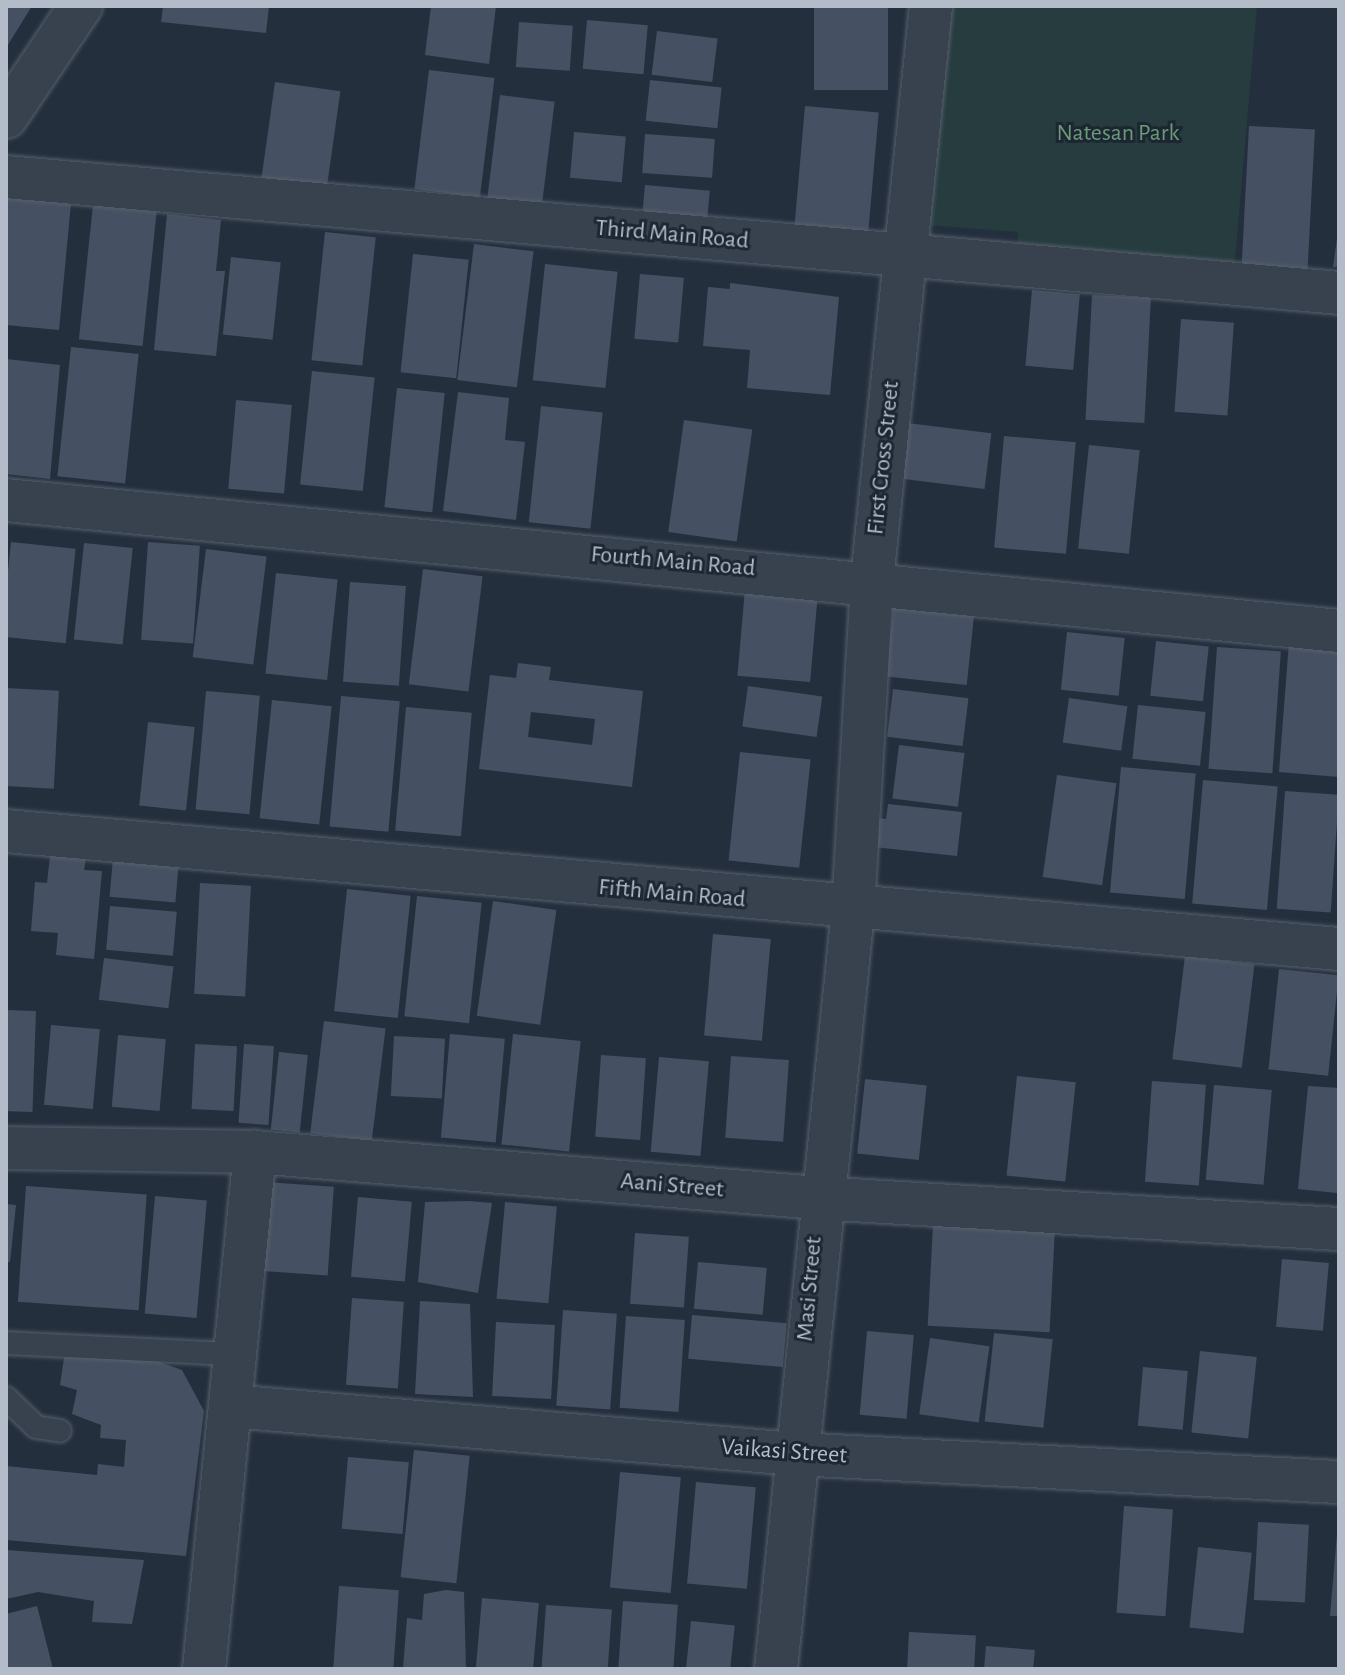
<!DOCTYPE html>
<html>
<head>
<meta charset="utf-8">
<style>
	body { margin:0 }
	#map { position:relative; width:1345px; height:1675px; overflow:hidden; background:#242f3e; font-family:"Alegreya Sans",sans-serif }
	div>[style] { position:absolute }
	[style*='--x'] { left:calc(var(--x)*1px); top:calc(var(--y)*1px); width:calc(var(--w)*1px); rotate:calc(var(--a)*1deg) }
	.green>* { inset:0; background:#263c3f }
	.building>* { inset:0; background:#455162; transform-origin:0 0 }
	.roads { filter:drop-shadow(0 0 2px #565f6c) drop-shadow(0 0 2px #565f6c) }
	.service>* { height:22px; margin:-11px; padding:0 11px; transform-origin:11px; border-radius:11px; background:#38414e }
	.minor>* { height:42px; margin:-21px; padding:0 21px; transform-origin:21px; border-radius:21px; background:#38414e }
	span { translate:-50% -50%; white-space:nowrap; text-align:center; line-height:1.15; -webkit-text-stroke:6px #1d2633; paint-order:stroke }
	.park-label { font-size:24px; color:#6b9a76 }
	.street-label { font-size:24px; color:#b4bcc9 }
	.frame { position:absolute; inset:0; border:8px solid #b4bcc9; pointer-events:none }
</style>
</head>
<body>
<div id="map">
	<div class="green">
		<div style="clip-path:polygon(946px 6px,1257px 6px,1234px 272px,1017px 253px,1018px 232px,927px 225px)"></div>
	</div>
	<div class="building">
		<div style="clip-path:polygon(6px 6px,32px 6px,6px 48px)"></div>
		<div style="clip-path:polygon(163px 6px,269px 6px,266px 33px,161px 22px)"></div>
		<div style="clip-path:polygon(431px 6px,496px 6px,489px 64px,425px 55px)"></div>
		<div style="left:814px;top:6px;width:74px;height:84px"></div>
		<div style="left:587px;top:20px;width:61px;height:49px;rotate:5deg"></div>
		<div style="left:519px;top:22px;width:54px;height:45px;rotate:4deg"></div>
		<div style="left:657px;top:31px;width:61px;height:44px;rotate:7deg"></div>
		<div style="left:429px;top:70px;width:66px;height:120px;rotate:7deg"></div>
		<div style="left:650px;top:80px;width:72px;height:41px;rotate:6deg"></div>
		<div style="left:275px;top:82px;width:66px;height:98px;rotate:8deg"></div>
		<div style="left:500px;top:95px;width:55px;height:105px;rotate:7deg"></div>
		<div style="left:805px;top:106px;width:74px;height:125px;rotate:5deg"></div>
		<div style="left:1249px;top:126px;width:66px;height:143px;rotate:3deg"></div>
		<div style="left:574px;top:132px;width:52px;height:46px;rotate:5deg"></div>
		<div style="left:645px;top:134px;width:70px;height:39px;rotate:4deg"></div>
		<div style="left:645px;top:185px;width:65px;height:42px;rotate:5deg"></div>
		<div style="clip-path:polygon(6px 187px,72px 193px,59px 330px,6px 325px)"></div>
		<div style="left:93px;top:205px;width:64px;height:135px;rotate:6deg"></div>
		<div style="clip-path:polygon(167px 214px,221px 220px,216px 271px,225px 271px,216px 356px,154px 350px)"></div>
		<div style="clip-path:polygon(1339px 224px,1339px 267px,1333px 267px)"></div>
		<div style="left:325px;top:232px;width:51px;height:129px;rotate:6deg"></div>
		<div style="left:474px;top:244px;width:60px;height:137px;rotate:7deg"></div>
		<div style="left:413px;top:254px;width:56px;height:119px;rotate:6deg"></div>
		<div style="left:231px;top:257px;width:50px;height:78px;rotate:6deg"></div>
		<div style="left:545px;top:264px;width:73px;height:117px;rotate:6deg"></div>
		<div style="left:640px;top:274px;width:44px;height:65px;rotate:5deg"></div>
		<div style="clip-path:polygon(730px 283px,839px 297px,830px 395px,747px 388px,750px 350px,703px 346px,708px 287px,730px 289px)"></div>
		<div style="left:1032px;top:290px;width:48px;height:76px;rotate:5deg"></div>
		<div style="left:1092px;top:295px;width:59px;height:125px;rotate:3deg"></div>
		<div style="left:1181px;top:319px;width:53px;height:93px;rotate:4deg"></div>
		<div style="left:71px;top:347px;width:68px;height:130px;rotate:6deg"></div>
		<div style="clip-path:polygon(6px 359px,60px 365px,50px 479px,6px 474px)"></div>
		<div style="left:312px;top:371px;width:63px;height:114px;rotate:6deg"></div>
		<div style="left:397px;top:388px;width:48px;height:120px;rotate:6deg"></div>
		<div style="clip-path:polygon(458px 392px,509px 398px,505px 440px,525px 442px,516px 520px,443px 511px)"></div>
		<div style="left:236px;top:400px;width:56px;height:89px;rotate:5deg"></div>
		<div style="left:541px;top:406px;width:62px;height:117px;rotate:6deg"></div>
		<div style="left:684px;top:420px;width:69px;height:113px;rotate:8deg"></div>
		<div style="left:907px;top:423px;width:85px;height:56px;rotate:7deg"></div>
		<div style="left:1004px;top:436px;width:72px;height:112px;rotate:5deg"></div>
		<div style="left:1089px;top:445px;width:51px;height:104px;rotate:6deg"></div>
		<div style="left:11px;top:542px;width:65px;height:95px;rotate:6deg"></div>
		<div style="left:148px;top:542px;width:52px;height:98px;rotate:4deg"></div>
		<div style="left:84px;top:543px;width:49px;height:97px;rotate:6deg"></div>
		<div style="left:206px;top:549px;width:61px;height:109px;rotate:7deg"></div>
		<div style="left:423px;top:569px;width:60px;height:116px;rotate:7deg"></div>
		<div style="left:276px;top:573px;width:62px;height:101px;rotate:6deg"></div>
		<div style="left:350px;top:582px;width:56px;height:100px;rotate:4deg"></div>
		<div style="left:745px;top:589px;width:73px;height:87px;rotate:5deg"></div>
		<div style="left:894px;top:602px;width:81px;height:75px;rotate:6deg"></div>
		<div style="left:1067px;top:632px;width:58px;height:58px;rotate:6deg"></div>
		<div style="left:1156px;top:641px;width:53px;height:55px;rotate:6deg"></div>
		<div style="clip-path:polygon(1289px 642px,1339px 646px,1339px 777px,1279px 772px)"></div>
		<div style="left:1217px;top:647px;width:64px;height:122px;rotate:4deg"></div>
		<div style="clip-path:polygon(evenodd,518px 663px,551px 667px,549px 680px,643px 691px,632px 787px,479px 769px,490px 675px,516px 678px,518px 663px,531px 712px,595px 719px,592px 745px,528px 737px,531px 712px)"></div>
		<div style="left:748px;top:686px;width:75px;height:41px;rotate:8deg"></div>
		<div style="left:6px;top:688px;width:53px;height:98px;rotate:3deg"></div>
		<div style="left:893px;top:689px;width:76px;height:48px;rotate:7deg"></div>
		<div style="left:206px;top:691px;width:54px;height:119px;rotate:5deg"></div>
		<div style="left:341px;top:696px;width:59px;height:131px;rotate:5deg"></div>
		<div style="left:1069px;top:698px;width:59px;height:45px;rotate:8deg"></div>
		<div style="left:272px;top:700px;width:60px;height:119px;rotate:6deg"></div>
		<div style="left:1138px;top:705px;width:68px;height:54px;rotate:6deg"></div>
		<div style="left:406px;top:707px;width:66px;height:124px;rotate:5deg"></div>
		<div style="left:148px;top:722px;width:47px;height:84px;rotate:6deg"></div>
		<div style="left:899px;top:745px;width:66px;height:54px;rotate:7deg"></div>
		<div style="left:740px;top:752px;width:71px;height:109px;rotate:6deg"></div>
		<div style="left:1121px;top:767px;width:75px;height:126px;rotate:5deg"></div>
		<div style="left:1057px;top:775px;width:60px;height:103px;rotate:8deg"></div>
		<div style="left:1203px;top:780px;width:75px;height:124px;rotate:5deg"></div>
		<div style="left:1285px;top:791px;width:54px;height:118px;rotate:4deg"></div>
		<div style="clip-path:polygon(888px 804px,962px 812px,957px 856px,874px 847px,877px 818px,886px 819px)"></div>
		<div style="clip-path:polygon(50px 856px,86px 859px,84px 870px,102px 871px,94px 959px,56px 955px,58px 933px,31px 931px,35px 882px,47px 883px)"></div>
		<div style="left:113px;top:858px;width:66px;height:39px;rotate:5deg"></div>
		<div style="left:200px;top:883px;width:51px;height:111px;rotate:3deg"></div>
		<div style="left:347px;top:889px;width:64px;height:123px;rotate:6deg"></div>
		<div style="left:417px;top:896px;width:65px;height:121px;rotate:6deg"></div>
		<div style="left:493px;top:901px;width:64px;height:116px;rotate:8deg"></div>
		<div style="left:110px;top:906px;width:67px;height:44px;rotate:5deg"></div>
		<div style="left:713px;top:934px;width:58px;height:102px;rotate:5deg"></div>
		<div style="left:1185px;top:956px;width:70px;height:104px;rotate:7deg"></div>
		<div style="left:104px;top:958px;width:70px;height:42px;rotate:7deg"></div>
		<div style="left:1279px;top:969px;width:60px;height:101px;rotate:6deg"></div>
		<div style="left:6px;top:1010px;width:30px;height:101px;rotate:2deg"></div>
		<div style="left:324px;top:1021px;width:62px;height:113px;rotate:7deg"></div>
		<div style="left:51px;top:1025px;width:49px;height:80px;rotate:5deg"></div>
		<div style="left:450px;top:1034px;width:55px;height:104px;rotate:5deg"></div>
		<div style="left:513px;top:1034px;width:68px;height:111px;rotate:6deg"></div>
		<div style="left:118px;top:1035px;width:48px;height:72px;rotate:5deg"></div>
		<div style="left:394px;top:1036px;width:51px;height:60px;rotate:3deg"></div>
		<div style="left:195px;top:1044px;width:42px;height:65px;rotate:3deg"></div>
		<div style="left:244px;top:1044px;width:30px;height:79px;rotate:4deg"></div>
		<div style="left:279px;top:1052px;width:29px;height:78px;rotate:6deg"></div>
		<div style="left:601px;top:1055px;width:45px;height:82px;rotate:4deg"></div>
		<div style="left:731px;top:1056px;width:58px;height:82px;rotate:4deg"></div>
		<div style="left:659px;top:1057px;width:50px;height:95px;rotate:5deg"></div>
		<div style="left:1017px;top:1076px;width:59px;height:100px;rotate:6deg"></div>
		<div style="left:865px;top:1079px;width:62px;height:75px;rotate:6deg"></div>
		<div style="left:1152px;top:1081px;width:54px;height:101px;rotate:4deg"></div>
		<div style="left:1214px;top:1085px;width:58px;height:95px;rotate:5deg"></div>
		<div style="clip-path:polygon(1308px 1086px,1339px 1088px,1337px 1193px,1298px 1189px)"></div>
		<div style="left:266px;top:1182px;width:68px;height:89px;rotate:4deg"></div>
		<div style="left:26px;top:1186px;width:121px;height:116px;rotate:4deg"></div>
		<div style="left:155px;top:1196px;width:52px;height:118px;rotate:5deg"></div>
		<div style="left:358px;top:1197px;width:54px;height:80px;rotate:5deg"></div>
		<div style="clip-path:polygon(468px 1201px,492px 1203px,478px 1293px,418px 1282px,425px 1202px)"></div>
		<div style="left:505px;top:1202px;width:52px;height:97px;rotate:5deg"></div>
		<div style="clip-path:polygon(6px 1204px,16px 1205px,10px 1262px,6px 1262px)"></div>
		<div style="left:933px;top:1225px;width:122px;height:101px;rotate:3deg"></div>
		<div style="left:635px;top:1233px;width:54px;height:71px;rotate:4deg"></div>
		<div style="left:1282px;top:1259px;width:47px;height:68px;rotate:5deg"></div>
		<div style="left:698px;top:1262px;width:69px;height:47px;rotate:5deg"></div>
		<div style="left:352px;top:1298px;width:52px;height:87px;rotate:4deg"></div>
		<div style="clip-path:polygon(420px 1301px,470px 1304px,473px 1397px,415px 1394px)"></div>
		<div style="left:563px;top:1310px;width:54px;height:96px;rotate:4deg"></div>
		<div style="left:692px;top:1315px;width:95px;height:44px;rotate:5deg"></div>
		<div style="left:626px;top:1316px;width:59px;height:92px;rotate:4deg"></div>
		<div style="left:496px;top:1322px;width:59px;height:74px;rotate:3deg"></div>
		<div style="left:867px;top:1331px;width:47px;height:84px;rotate:5deg"></div>
		<div style="left:994px;top:1333px;width:59px;height:89px;rotate:6deg"></div>
		<div style="left:930px;top:1338px;width:60px;height:77px;rotate:8deg"></div>
		<div style="left:1200px;top:1351px;width:57px;height:82px;rotate:6deg"></div>
		<div style="clip-path:polygon(65px 1352px,137px 1354px,182px 1370px,204px 1411px,186px 1556px,6px 1540px,6px 1466px,97px 1475px,98px 1464px,124px 1467px,126px 1440px,100px 1438px,101px 1425px,72px 1414px,77px 1390px,60px 1385px)"></div>
		<div style="left:1143px;top:1367px;width:45px;height:59px;rotate:5deg"></div>
		<div style="left:414px;top:1450px;width:56px;height:128px;rotate:6deg"></div>
		<div style="left:348px;top:1457px;width:61px;height:72px;rotate:5deg"></div>
		<div style="left:620px;top:1472px;width:61px;height:116px;rotate:5deg"></div>
		<div style="left:696px;top:1482px;width:60px;height:102px;rotate:5deg"></div>
		<div style="left:1124px;top:1506px;width:49px;height:107px;rotate:4deg"></div>
		<div style="clip-path:polygon(1339px 1511px,1339px 1616px,1330px 1616px)"></div>
		<div style="left:1258px;top:1522px;width:51px;height:78px;rotate:3deg"></div>
		<div style="left:1198px;top:1547px;width:54px;height:81px;rotate:6deg"></div>
		<div style="clip-path:polygon(6px 1550px,144px 1560px,132px 1624px,92px 1622px,94px 1601px,38px 1592px,6px 1599px)"></div>
		<div style="left:339px;top:1586px;width:60px;height:83px;rotate:4deg"></div>
		<div style="clip-path:polygon(446px 1590px,464px 1592px,466px 1669px,403px 1669px,407px 1618px,422px 1620px,424px 1594px)"></div>
		<div style="left:482px;top:1598px;width:57px;height:71px;rotate:5deg"></div>
		<div style="left:623px;top:1601px;width:55px;height:68px;rotate:4deg"></div>
		<div style="left:546px;top:1605px;width:66px;height:64px;rotate:4deg"></div>
		<div style="clip-path:polygon(37px 1606px,53px 1669px,6px 1669px,6px 1614px)"></div>
		<div style="left:691px;top:1621px;width:44px;height:48px;rotate:6deg"></div>
		<div style="left:909px;top:1632px;width:67px;height:37px;rotate:3deg"></div>
		<div style="clip-path:polygon(986px 1646px,1035px 1650px,1033px 1669px,984px 1669px)"></div>
	</div>
	<div class="roads">
		<div class="service">
			<div style="--x:6;--y:1343;--w:229;--a:2.8"></div>
			<div style="--x:6;--y:1398;--w:42;--a:44"></div>
			<div style="--x:36;--y:1427;--w:24;--a:9"></div>
		</div>
		<div class="minor">
			<div style="--x:6;--y:117;--w:134;--a:-56"></div>
			<div style="--x:6;--y:177;--w:1338;--a:4.97"></div>
			<div style="--x:6;--y:500;--w:1339;--a:5.61"></div>
			<div style="--x:6;--y:831;--w:1338;--a:5.06"></div>
			<div style="--x:6;--y:1148;--w:249;--a:0.9"></div>
			<div style="--x:255;--y:1152;--w:565;--a:4.67"></div>
			<div style="--x:818;--y:1198;--w:522;--a:3.41"></div>
			<div style="--x:230;--y:1406;--w:567;--a:4.86"></div>
			<div style="--x:795;--y:1454;--w:545;--a:2.95"></div>
			<div style="--x:204;--y:1669;--w:520;--a:-84.37"></div>
			<div style="--x:776;--y:1669;--w:762;--a:-84.2"></div>
			<div style="--x:853;--y:911;--w:332;--a:-86.7"></div>
			<div style="--x:872;--y:580;--w:577;--a:-84.13"></div>
		</div>
	</div>
	<div class="park-label">
		<span style="left:1118px;top:134px">Natesan Park</span>
	</div>
	<div class="street-label">
		<span style="left:672px;top:235px;rotate:5deg">Third Main Road</span>
		<span style="left:884px;top:458px;rotate:-84deg">First Cross Street</span>
		<span style="left:673px;top:562px;rotate:5deg">Fourth Main Road</span>
		<span style="left:672px;top:894px;rotate:5deg">Fifth Main Road</span>
		<span style="left:672px;top:1186px;rotate:5deg">Aani Street</span>
		<span style="left:810px;top:1289px;rotate:-85deg">Masi Street</span>
		<span style="left:784px;top:1452px;rotate:4deg">Vaikasi Street</span>
	</div>
	<div class="frame"></div>
</div>
</body>
</html>
